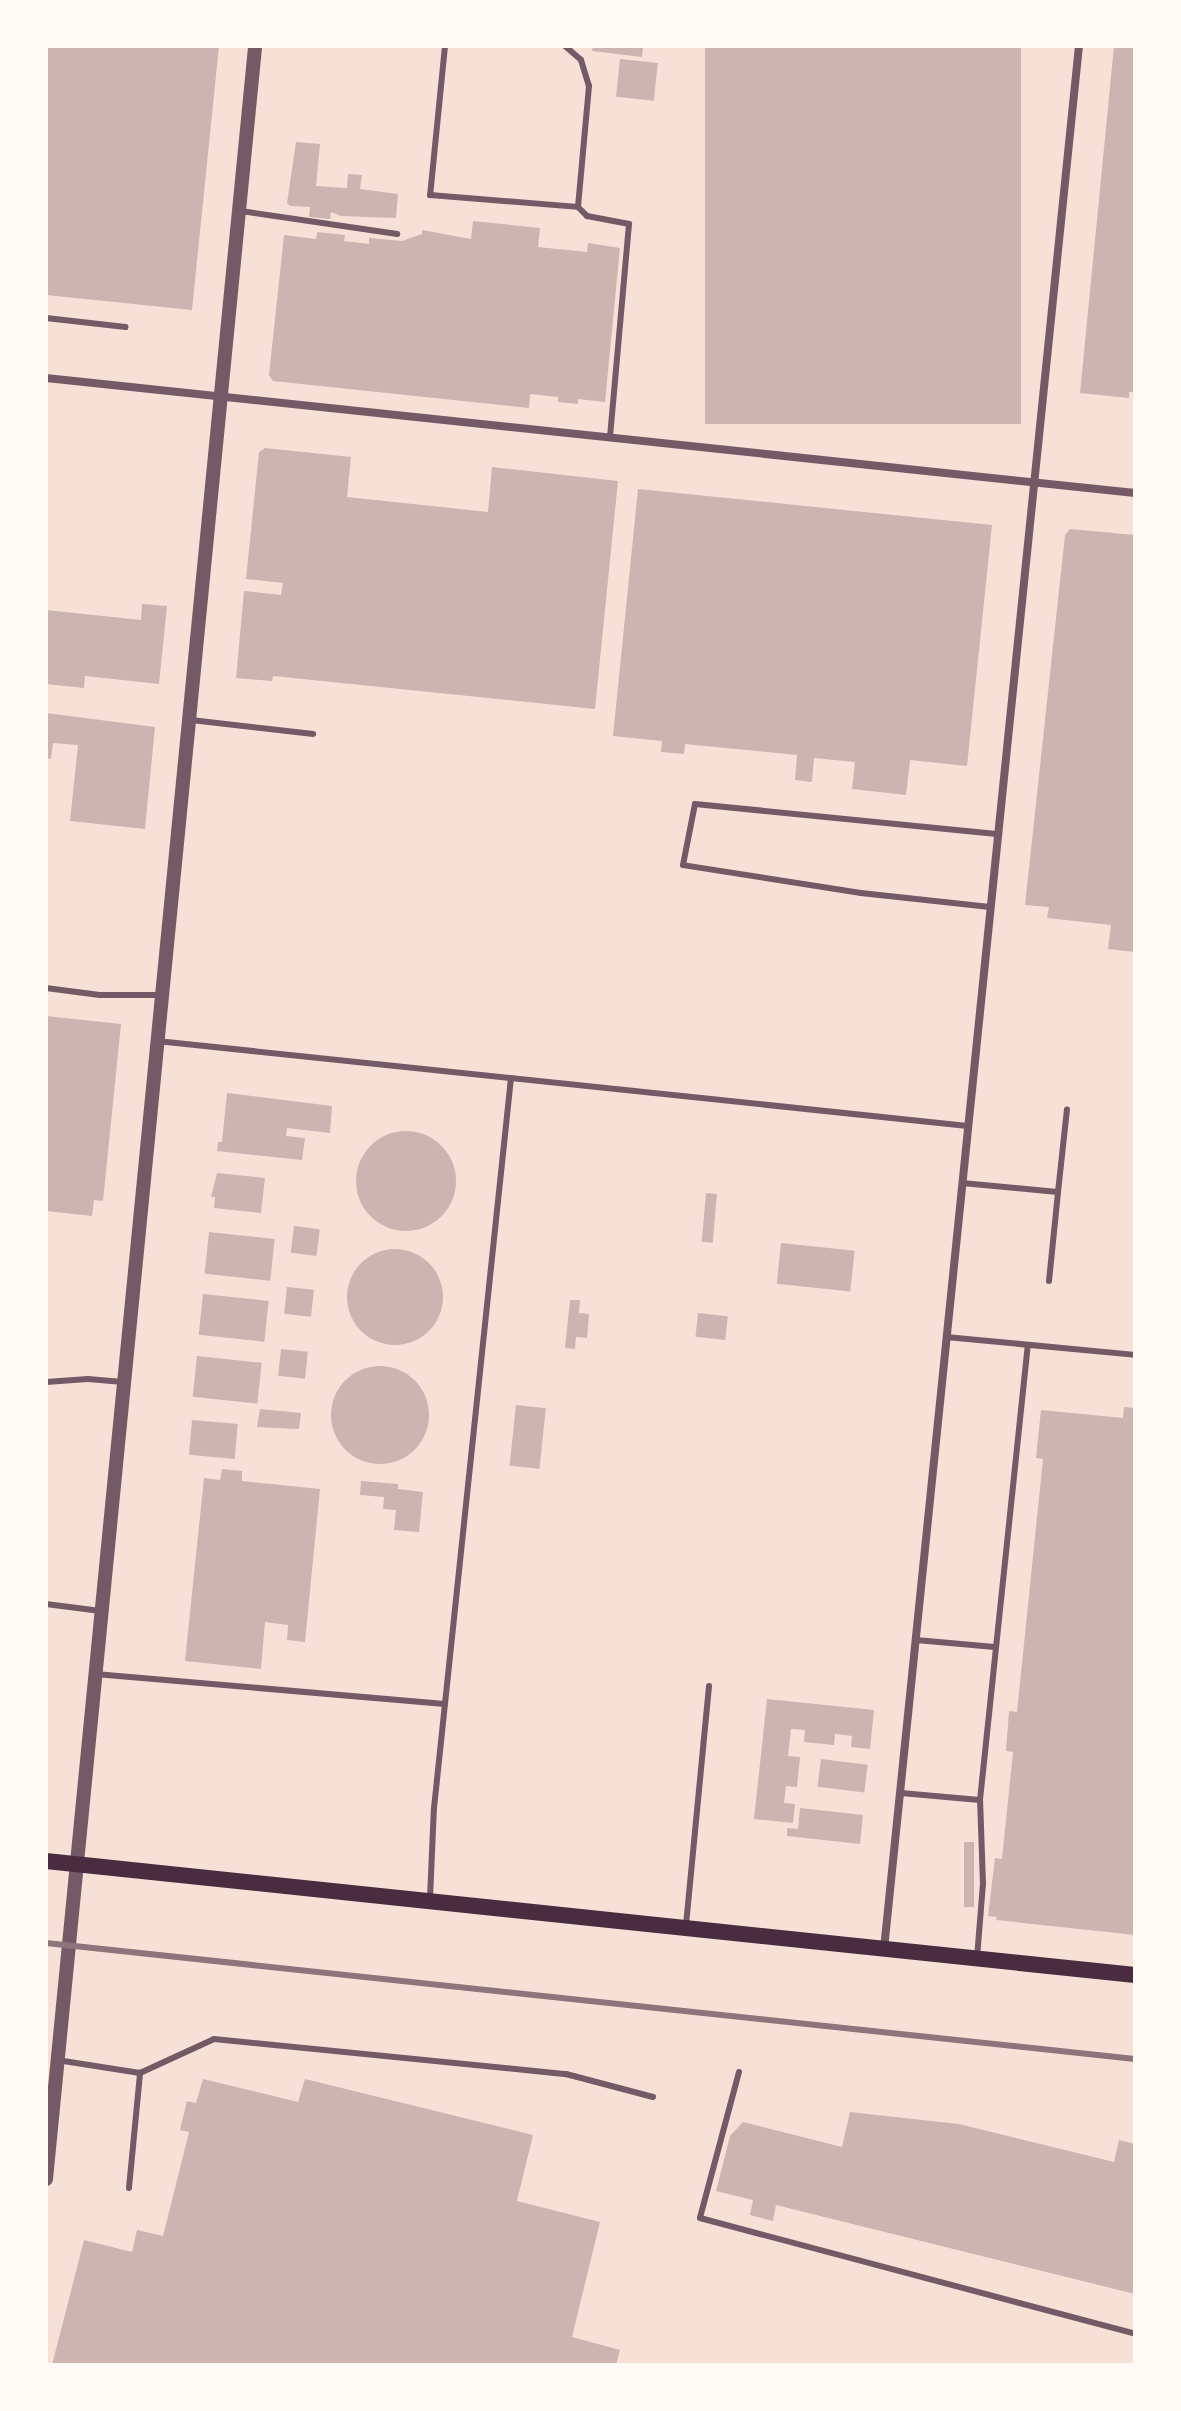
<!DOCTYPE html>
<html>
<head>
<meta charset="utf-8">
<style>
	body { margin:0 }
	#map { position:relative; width:1181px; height:2411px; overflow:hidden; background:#f7e1d7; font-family:"PT Sans",sans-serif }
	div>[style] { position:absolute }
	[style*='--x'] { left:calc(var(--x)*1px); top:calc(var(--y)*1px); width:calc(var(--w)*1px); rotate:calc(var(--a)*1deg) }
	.building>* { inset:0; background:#ccb4b1; transform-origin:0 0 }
	.round { border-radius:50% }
	.service>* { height:6px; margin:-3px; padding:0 3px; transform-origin:3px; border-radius:3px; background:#755966 }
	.minor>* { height:8px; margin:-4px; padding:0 4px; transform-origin:4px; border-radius:4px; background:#755966 }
	.tertiary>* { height:14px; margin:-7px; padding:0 7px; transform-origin:7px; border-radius:7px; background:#755966 }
	.secondary>* { height:16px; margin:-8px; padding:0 8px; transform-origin:8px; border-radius:8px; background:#4a2c40 }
	.rail>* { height:6px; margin:-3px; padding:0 3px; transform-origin:3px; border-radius:3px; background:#8f747c }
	span { translate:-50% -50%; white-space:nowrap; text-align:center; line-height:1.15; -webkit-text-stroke:7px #fffaf5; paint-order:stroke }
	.frame { position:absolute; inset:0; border:48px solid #fffaf5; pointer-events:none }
</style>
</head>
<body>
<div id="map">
	<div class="building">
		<div style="clip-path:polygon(46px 46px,219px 46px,192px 310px,46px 295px)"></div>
		<div style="clip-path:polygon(593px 46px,643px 46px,642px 57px,592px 51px)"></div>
		<div style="left:705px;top:46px;width:316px;height:378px"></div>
		<div style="clip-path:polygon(1114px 46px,1135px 46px,1135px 392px,1129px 392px,1129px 398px,1080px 393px)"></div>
		<div style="left:620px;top:59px;width:38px;height:38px;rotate:6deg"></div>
		<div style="clip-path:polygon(296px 142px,320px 144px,316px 186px,347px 188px,348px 174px,362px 175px,360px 189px,398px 194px,396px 218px,341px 216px,331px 212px,330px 219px,309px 217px,310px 207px,290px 206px,287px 203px)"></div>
		<div style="clip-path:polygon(473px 221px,540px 228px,538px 247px,587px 252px,588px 243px,620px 248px,605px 402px,578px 399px,578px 404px,558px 402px,558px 397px,530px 394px,529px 408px,273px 381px,269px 375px,284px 235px,316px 239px,317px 232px,345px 235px,344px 241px,369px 244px,369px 238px,402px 241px,422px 234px,422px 230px,471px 239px)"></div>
		<div style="clip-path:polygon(265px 448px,351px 457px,347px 497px,488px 512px,492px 467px,618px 481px,595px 709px,273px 676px,272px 681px,236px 678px,244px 591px,281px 595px,283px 583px,246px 579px,259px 452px)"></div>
		<div style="clip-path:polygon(638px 489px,992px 525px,967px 766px,910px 760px,906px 795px,852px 789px,855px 762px,814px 758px,812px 782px,795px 780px,797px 755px,685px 744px,684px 754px,661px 752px,662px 741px,613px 736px)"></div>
		<div style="clip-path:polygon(1070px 529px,1135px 535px,1135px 952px,1108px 949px,1111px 925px,1047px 918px,1049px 907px,1025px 905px,1065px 535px)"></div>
		<div style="clip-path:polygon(142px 604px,167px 606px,159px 684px,85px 676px,84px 688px,46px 684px,46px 610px,141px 620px)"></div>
		<div style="clip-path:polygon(46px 713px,155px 727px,145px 829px,70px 821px,78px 745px,53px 743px,51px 759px,46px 758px)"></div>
		<div style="clip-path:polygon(46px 1016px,121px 1024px,103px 1201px,94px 1200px,92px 1216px,46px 1211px)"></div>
		<div style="clip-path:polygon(227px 1093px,332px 1106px,330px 1133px,287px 1128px,286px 1136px,305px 1138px,302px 1160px,217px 1151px,218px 1142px,222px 1142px)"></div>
		<div class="round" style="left:356px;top:1131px;width:100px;height:100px"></div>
		<div style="clip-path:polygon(217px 1173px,265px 1178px,261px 1213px,214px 1208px,215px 1197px,211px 1197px)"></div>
		<div style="left:706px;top:1193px;width:11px;height:49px;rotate:5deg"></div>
		<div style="left:294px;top:1226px;width:26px;height:27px;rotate:7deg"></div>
		<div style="left:209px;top:1232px;width:66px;height:42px;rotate:6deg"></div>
		<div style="left:781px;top:1243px;width:74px;height:41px;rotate:6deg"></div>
		<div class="round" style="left:347px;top:1249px;width:96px;height:96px"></div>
		<div style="left:287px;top:1287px;width:27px;height:27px;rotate:6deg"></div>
		<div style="left:203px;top:1294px;width:66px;height:41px;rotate:6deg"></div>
		<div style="clip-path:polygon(570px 1300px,580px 1300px,579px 1313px,589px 1314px,587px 1338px,576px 1337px,575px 1349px,565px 1348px)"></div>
		<div style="left:698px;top:1313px;width:30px;height:24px;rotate:6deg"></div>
		<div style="left:281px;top:1349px;width:27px;height:27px;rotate:6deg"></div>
		<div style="left:197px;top:1356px;width:65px;height:41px;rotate:6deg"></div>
		<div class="round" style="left:331px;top:1366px;width:98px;height:98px"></div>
		<div style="left:516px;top:1405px;width:30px;height:61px;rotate:6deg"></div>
		<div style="clip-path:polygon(1124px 1407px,1135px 1408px,1135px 1935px,996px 1920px,997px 1917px,988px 1916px,995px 1858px,1002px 1859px,1013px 1752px,1006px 1751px,1009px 1711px,1017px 1712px,1043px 1459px,1036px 1458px,1041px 1410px,1123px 1418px)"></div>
		<div style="clip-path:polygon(260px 1409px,301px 1413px,299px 1429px,257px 1427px)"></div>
		<div style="left:192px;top:1420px;width:46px;height:35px;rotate:5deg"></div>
		<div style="clip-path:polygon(222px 1469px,242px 1471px,242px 1481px,320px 1489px,305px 1642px,287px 1640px,288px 1625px,265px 1622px,261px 1669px,185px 1661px,204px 1478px,220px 1480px)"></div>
		<div style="clip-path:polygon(361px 1481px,398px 1484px,398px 1489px,423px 1492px,419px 1532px,394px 1530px,396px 1510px,383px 1509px,384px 1497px,360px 1495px)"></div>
		<div style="clip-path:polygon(767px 1699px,874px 1710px,870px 1749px,851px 1747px,852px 1736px,835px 1734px,834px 1745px,804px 1742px,805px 1730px,791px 1729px,788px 1756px,800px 1757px,797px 1787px,786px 1786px,784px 1803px,795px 1804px,793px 1823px,754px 1819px)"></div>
		<div style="left:821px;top:1759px;width:47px;height:28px;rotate:7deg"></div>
		<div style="clip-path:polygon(800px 1808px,863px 1815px,860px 1844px,787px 1836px,787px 1828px,798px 1829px)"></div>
		<div style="left:964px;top:1842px;width:10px;height:65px"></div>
		<div style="clip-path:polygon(203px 2079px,298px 2102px,305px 2079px,533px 2135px,517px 2201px,600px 2222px,572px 2337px,620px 2350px,616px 2365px,52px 2365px,84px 2240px,132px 2252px,137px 2230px,163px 2236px,189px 2132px,180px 2130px,187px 2101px,196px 2103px)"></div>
		<div style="clip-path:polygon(850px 2112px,959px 2124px,1114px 2162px,1119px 2140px,1135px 2144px,1135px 2294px,776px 2205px,773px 2221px,750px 2215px,753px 2200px,716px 2191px,730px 2136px,743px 2122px,842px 2147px)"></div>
	</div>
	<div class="service">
		<div style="--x:445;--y:46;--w:150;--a:95.7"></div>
		<div style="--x:430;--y:195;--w:148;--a:4.6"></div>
		<div style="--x:565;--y:46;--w:21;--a:41"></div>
		<div style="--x:581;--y:60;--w:27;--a:73"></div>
		<div style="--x:589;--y:86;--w:121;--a:95.2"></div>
		<div style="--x:578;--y:207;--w:13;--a:45"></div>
		<div style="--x:587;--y:216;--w:43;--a:10.8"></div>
		<div style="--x:629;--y:224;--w:214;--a:95.1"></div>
		<div style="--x:241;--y:211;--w:158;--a:8.4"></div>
		<div style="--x:46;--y:318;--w:80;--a:6.5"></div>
		<div style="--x:191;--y:720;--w:123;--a:6.5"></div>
		<div style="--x:990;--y:907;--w:130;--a:-173.8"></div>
		<div style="--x:861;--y:893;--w:180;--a:-171.1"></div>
		<div style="--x:683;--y:865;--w:62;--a:-78.9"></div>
		<div style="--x:695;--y:804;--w:303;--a:5.7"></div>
		<div style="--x:46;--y:988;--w:54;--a:7.4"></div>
		<div style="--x:100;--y:995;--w:62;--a:0"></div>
		<div style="--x:157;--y:1041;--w:815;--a:5.98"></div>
		<div style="--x:962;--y:1183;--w:96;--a:5.4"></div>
		<div style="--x:1058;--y:1192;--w:83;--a:-83.8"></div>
		<div style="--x:1049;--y:1281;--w:89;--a:-84.2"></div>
		<div style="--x:946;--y:1337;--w:190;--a:5.4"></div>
		<div style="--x:46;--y:1382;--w:42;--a:-4.1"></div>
		<div style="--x:88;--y:1379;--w:35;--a:5"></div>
		<div style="--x:46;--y:1604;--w:55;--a:7.3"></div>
		<div style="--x:916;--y:1640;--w:79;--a:5.1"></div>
		<div style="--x:95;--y:1674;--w:351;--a:4.9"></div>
		<div style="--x:901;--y:1793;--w:79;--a:5.1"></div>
		<div style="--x:430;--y:1898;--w:90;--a:-87.5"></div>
		<div style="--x:434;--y:1808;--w:734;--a:-83.98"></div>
		<div style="--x:686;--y:1925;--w:240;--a:-84.5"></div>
		<div style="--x:977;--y:1958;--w:74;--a:-85.4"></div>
		<div style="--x:983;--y:1884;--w:84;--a:-92"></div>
		<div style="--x:980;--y:1800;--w:457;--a:-84"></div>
		<div style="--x:57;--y:2060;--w:84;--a:8.9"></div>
		<div style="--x:140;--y:2073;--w:81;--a:-24.7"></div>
		<div style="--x:214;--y:2039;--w:354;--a:5.7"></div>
		<div style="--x:566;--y:2074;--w:90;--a:14.8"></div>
		<div style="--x:739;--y:2072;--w:151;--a:105"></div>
		<div style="--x:700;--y:2218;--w:450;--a:14.9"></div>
		<div style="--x:129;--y:2188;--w:116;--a:-84.5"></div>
	</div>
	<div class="minor">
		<div style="--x:46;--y:378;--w:1095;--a:6.03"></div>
		<div style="--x:884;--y:1949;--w:1913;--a:-84.15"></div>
	</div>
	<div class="tertiary">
		<div style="--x:46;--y:2179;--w:2143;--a:-84.4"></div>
	</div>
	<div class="secondary">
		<div style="--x:46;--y:1861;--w:1095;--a:5.98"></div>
	</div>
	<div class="rail">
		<div style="--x:46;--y:1943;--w:1095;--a:6.08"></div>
	</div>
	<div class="frame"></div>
</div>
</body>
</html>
